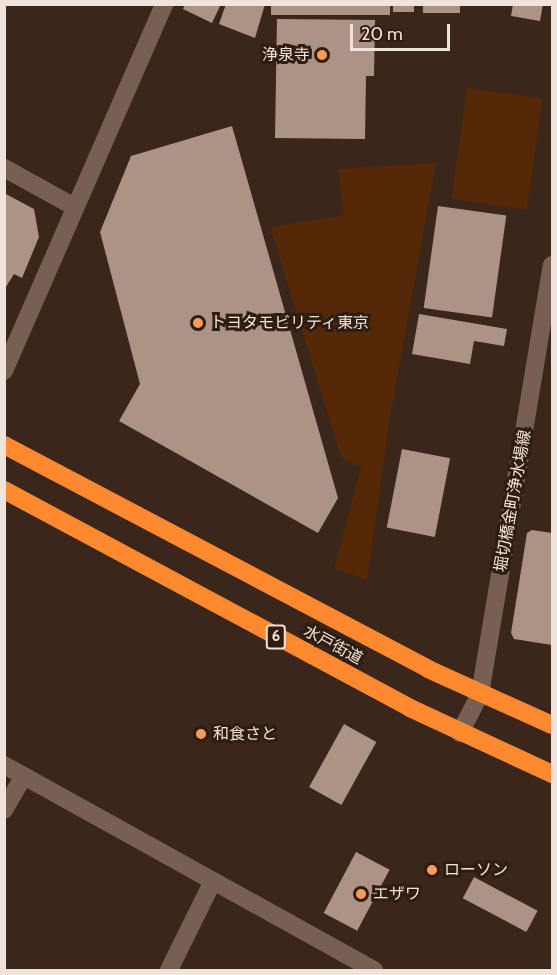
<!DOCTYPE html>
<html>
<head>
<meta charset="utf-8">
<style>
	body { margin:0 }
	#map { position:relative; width:557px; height:975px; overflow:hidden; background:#3a261a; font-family:Cabin,"Noto Sans JP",sans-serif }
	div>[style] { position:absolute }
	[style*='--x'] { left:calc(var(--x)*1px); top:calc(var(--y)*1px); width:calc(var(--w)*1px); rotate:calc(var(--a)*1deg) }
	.green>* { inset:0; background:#552907; transform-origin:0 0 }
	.building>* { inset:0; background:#ac9385; transform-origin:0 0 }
	.street>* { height:18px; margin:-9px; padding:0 9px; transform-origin:9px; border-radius:9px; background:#776053 }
	.secondary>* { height:18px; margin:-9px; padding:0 9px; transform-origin:9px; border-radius:9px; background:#776053 }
	.highway>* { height:18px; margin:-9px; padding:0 9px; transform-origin:9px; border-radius:9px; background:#fe892f }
	.dots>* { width:16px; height:16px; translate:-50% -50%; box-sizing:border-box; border:3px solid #2f1d11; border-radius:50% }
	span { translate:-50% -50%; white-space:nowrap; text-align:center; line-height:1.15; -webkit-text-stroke:6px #2f1d11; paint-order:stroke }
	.shield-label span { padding:2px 4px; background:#2f1d11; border:2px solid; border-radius:4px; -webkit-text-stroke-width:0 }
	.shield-label { font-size:15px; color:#f0e3db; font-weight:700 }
	.poi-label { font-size:16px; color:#f0e3db }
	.right { translate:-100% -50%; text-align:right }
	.left { translate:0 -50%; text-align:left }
	.street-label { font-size:16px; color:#f0e3db }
	.frame { position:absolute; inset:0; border:6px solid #f0e3db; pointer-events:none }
	.scale { position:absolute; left:350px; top:24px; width:100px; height:27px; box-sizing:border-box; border:3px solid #f0e3db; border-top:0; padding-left:8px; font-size:18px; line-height:21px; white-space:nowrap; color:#f0e3db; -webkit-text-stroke:4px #2f1d11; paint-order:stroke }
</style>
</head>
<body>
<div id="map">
	<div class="green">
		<div style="left:467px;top:88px;width:76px;height:112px;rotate:8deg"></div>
		<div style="clip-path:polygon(436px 163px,390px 417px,367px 580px,334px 568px,361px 468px,341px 457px,270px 227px,344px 215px,338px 169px)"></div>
	</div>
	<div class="building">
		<div style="clip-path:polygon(185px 4px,221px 4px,212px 23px,183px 9px)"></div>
		<div style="clip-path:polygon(226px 4px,265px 4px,255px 38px,219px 24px)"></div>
		<div style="left:271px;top:4px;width:119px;height:11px"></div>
		<div style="left:393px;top:4px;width:21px;height:8px"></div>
		<div style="left:423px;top:4px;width:37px;height:9px"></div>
		<div style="clip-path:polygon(513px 4px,543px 4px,540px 21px,511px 16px)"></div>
		<div style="clip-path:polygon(277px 19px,375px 20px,374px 76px,366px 76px,365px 139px,275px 138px)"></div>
		<div style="clip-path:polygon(232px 126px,338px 498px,318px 533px,119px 421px,140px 384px,100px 232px,131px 156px)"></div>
		<div style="clip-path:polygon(4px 193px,34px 209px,39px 237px,22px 278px,14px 274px,4px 290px)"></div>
		<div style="left:438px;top:206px;width:69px;height:103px;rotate:8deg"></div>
		<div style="clip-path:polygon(419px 314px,507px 329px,504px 346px,474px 341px,470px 364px,412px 354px)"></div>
		<div style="left:402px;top:449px;width:49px;height:80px;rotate:11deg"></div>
		<div style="clip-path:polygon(532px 530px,552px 533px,552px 645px,514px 639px,511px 633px,527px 533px)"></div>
		<div style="left:344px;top:724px;width:37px;height:72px;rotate:29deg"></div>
		<div style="left:356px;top:852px;width:38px;height:69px;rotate:28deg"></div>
		<div style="left:474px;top:877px;width:72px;height:24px;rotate:28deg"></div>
	</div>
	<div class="street">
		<div style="--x:4;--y:168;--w:81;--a:28.8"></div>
		<div style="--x:4;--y:371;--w:400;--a:-66.4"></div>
		<div style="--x:4;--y:765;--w:423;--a:29"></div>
		<div style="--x:4;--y:810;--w:39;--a:-60"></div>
		<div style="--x:169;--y:970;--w:99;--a:-63.7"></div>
	</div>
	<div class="secondary">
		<div style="--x:460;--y:733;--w:44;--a:-62.9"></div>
		<div style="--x:480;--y:694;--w:435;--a:-80.5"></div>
	</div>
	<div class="highway">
		<div style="--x:4;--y:445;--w:480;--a:27.8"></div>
		<div style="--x:428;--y:669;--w:136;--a:24.3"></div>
		<div style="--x:4;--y:490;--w:461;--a:28.2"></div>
		<div style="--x:410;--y:708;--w:157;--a:24.9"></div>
	</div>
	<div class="dots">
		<div style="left:322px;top:55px;background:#fe9b59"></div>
		<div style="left:198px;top:323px;background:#fe9b59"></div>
		<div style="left:201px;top:734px;background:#fe9b59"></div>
		<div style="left:432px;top:870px;background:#fe9b59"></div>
		<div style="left:361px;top:894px;background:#fe9b59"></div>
	</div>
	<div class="shield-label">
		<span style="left:276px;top:637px">6</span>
	</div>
	<div class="poi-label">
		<span class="right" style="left:310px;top:55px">浄泉寺</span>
		<span class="left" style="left:210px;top:323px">トヨタモビリティ東京</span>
		<span class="left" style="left:213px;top:734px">和食さと</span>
		<span class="left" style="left:444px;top:870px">ローソン</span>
		<span class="left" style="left:373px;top:894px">エザワ</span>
	</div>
	<div class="street-label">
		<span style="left:513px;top:501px;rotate:-80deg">堀切橋金町浄水場線</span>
		<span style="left:333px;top:645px;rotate:28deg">水戸街道</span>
	</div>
	<div class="frame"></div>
	<div class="scale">20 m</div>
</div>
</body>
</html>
